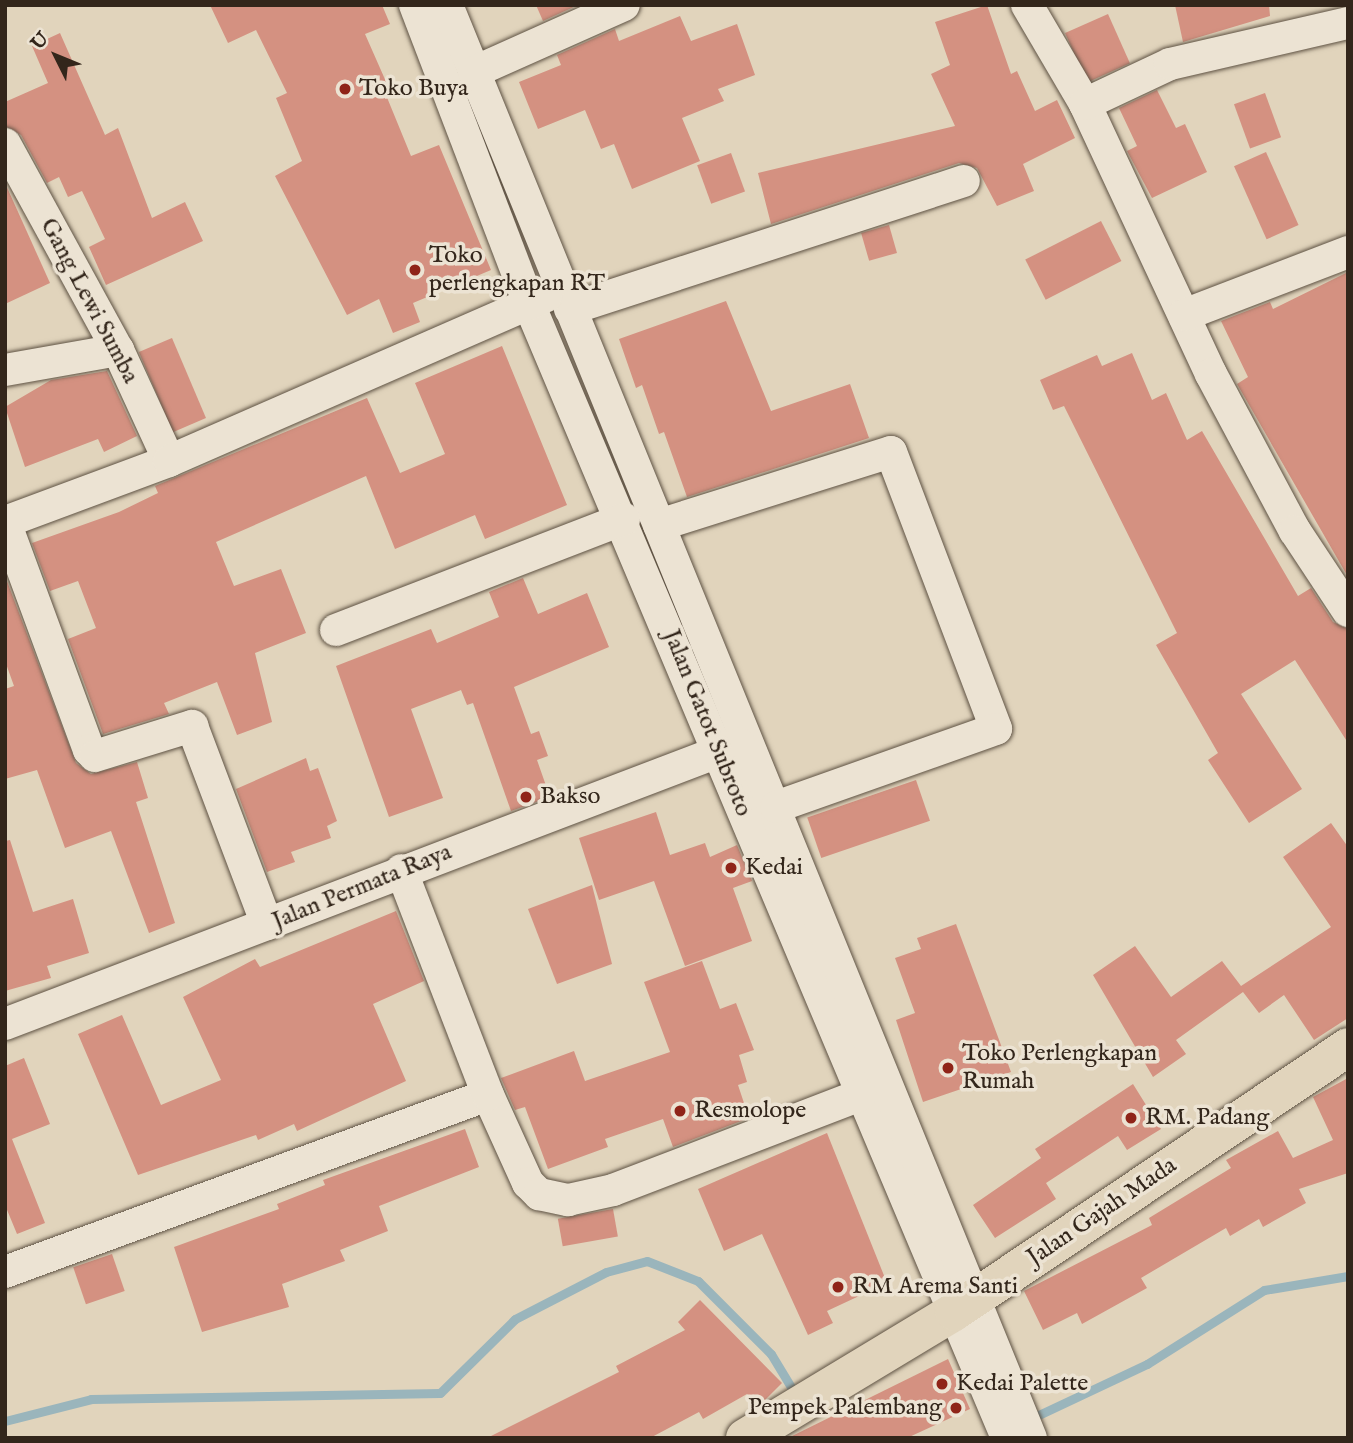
<!DOCTYPE html>
<html>
<head>
<meta charset="utf-8">
<style>
	body { margin:0 }
	#map { position:relative; width:1353px; height:1443px; overflow:hidden; background:#e1d4bc; font-family:"IM FELL English",serif }
	div>[style] { position:absolute }
	[style*='--x'] { left:calc(var(--x)*1px); top:calc(var(--y)*1px); width:calc(var(--w)*1px); rotate:calc(var(--a)*1deg) }
	.stream>* { height:9px; margin:-4.5px; padding:0 4.5px; transform-origin:4.5px; border-radius:4.5px; background:#9ab5bc }
	.building>* { inset:0; background:#d49181; transform-origin:0 0 }
	.roads { filter:drop-shadow(0 0 2px #5e5243) drop-shadow(0 0 2px #5e5243) }
	.minor>* { height:32px; margin:-16px; padding:0 16px; transform-origin:16px; border-radius:16px; background:#ece3d3 }
	.major>* { height:38px; margin:-19px; padding:0 19px; transform-origin:19px; border-radius:19px; background:#e1d4bc }
	.dots>* { width:19px; height:19px; translate:-50% -50%; box-sizing:border-box; border:4px solid #ece3d3; border-radius:50% }
	span { translate:-50% -50%; white-space:nowrap; text-align:center; line-height:1.15; -webkit-text-stroke:7px #ece3d3; paint-order:stroke }
	.poi-label { font-size:24px; color:#33261b }
	.left { translate:0 -50%; text-align:left }
	.right { translate:-100% -50%; text-align:right }
	.street-label { font-size:24px; color:#33261b }
	.frame { position:absolute; inset:0; border:7px solid #33261b; pointer-events:none }
	.north { position:absolute; left:21px; top:21px; width:70px; height:70px; -webkit-text-stroke:5px #ece3d3; paint-order:stroke; rotate:313deg; font-size:19px; font-weight:700; line-height:28px; text-align:center; color:#33261b }
	.north::after { content:''; display:block; margin:auto; width:24px; height:32px; background:#33261b; clip-path:polygon(50% 0,100% 100%,50% 72%,0 100%) }
</style>
</head>
<body>
<div id="map">
	<div class="stream">
		<div style="--x:1028;--y:1420;--w:132;--a:-25.2"></div>
		<div style="--x:1147;--y:1364;--w:138;--a:-32.3"></div>
		<div style="--x:1264;--y:1290;--w:85;--a:-9.5"></div>
		<div style="--x:5;--y:1421;--w:89;--a:-14.3"></div>
		<div style="--x:91;--y:1399;--w:349;--a:-1"></div>
		<div style="--x:440;--y:1393;--w:105;--a:-44.6"></div>
		<div style="--x:515;--y:1319;--w:102;--a:-27.3"></div>
		<div style="--x:606;--y:1272;--w:42;--a:-15"></div>
		<div style="--x:647;--y:1261;--w:55;--a:21.4"></div>
		<div style="--x:698;--y:1281;--w:103;--a:45"></div>
		<div style="--x:771;--y:1354;--w:50;--a:58.8"></div>
	</div>
	<div class="building">
		<div style="clip-path:polygon(210px 5px,382px 5px,390px 24px,365px 34px,391px 93px,386px 95px,411px 156px,439px 145px,491px 270px,413px 303px,420px 322px,393px 333px,379px 299px,347px 315px,275px 176px,302px 161px,276px 98px,287px 93px,256px 30px,228px 43px)"></div>
		<div style="clip-path:polygon(536px 5px,578px 5px,543px 21px)"></div>
		<div style="clip-path:polygon(987px 5px,1011px 74px,1017px 71px,1035px 111px,1057px 100px,1075px 138px,1023px 164px,1034px 191px,997px 206px,977px 168px,959px 163px,771px 224px,758px 173px,955px 126px,931px 74px,950px 65px,935px 22px)"></div>
		<div style="clip-path:polygon(1175px 5px,1269px 5px,1270px 16px,1183px 42px)"></div>
		<div style="left:1108px;top:14px;width:54px;height:47px;rotate:66deg"></div>
		<div style="clip-path:polygon(680px 16px,691px 41px,737px 24px,755px 75px,718px 89px,724px 101px,682px 118px,700px 161px,632px 189px,614px 144px,601px 149px,585px 110px,538px 129px,519px 82px,561px 65px,557px 55px,615px 29px,619px 41px)"></div>
		<div style="clip-path:polygon(60px 33px,105px 135px,118px 128px,152px 218px,185px 202px,203px 241px,106px 285px,89px 247px,105px 239px,82px 191px,68px 197px,59px 177px,47px 183px,21px 135px,5px 126px,5px 102px,48px 83px,32px 46px)"></div>
		<div style="clip-path:polygon(1157px 90px,1176px 128px,1185px 124px,1207px 172px,1152px 198px,1127px 151px,1137px 146px,1119px 108px)"></div>
		<div style="left:1265px;top:93px;width:47px;height:33px;rotate:70deg"></div>
		<div style="left:1266px;top:152px;width:80px;height:35px;rotate:66deg"></div>
		<div style="left:731px;top:153px;width:41px;height:36px;rotate:70deg"></div>
		<div style="clip-path:polygon(5px 183px,50px 283px,5px 304px)"></div>
		<div style="left:1101px;top:221px;width:45px;height:85px;rotate:63deg"></div>
		<div style="left:889px;top:225px;width:29px;height:29px;rotate:74deg"></div>
		<div style="clip-path:polygon(1348px 272px,1348px 577px,1237px 384px,1248px 377px,1221px 321px,1270px 302px,1273px 309px)"></div>
		<div style="clip-path:polygon(726px 301px,771px 411px,850px 384px,869px 438px,687px 497px,664px 432px,659px 434px,642px 385px,636px 388px,619px 339px)"></div>
		<div style="left:172px;top:338px;width:87px;height:36px;rotate:67deg"></div>
		<div style="clip-path:polygon(502px 346px,567px 505px,485px 539px,475px 515px,395px 549px,366px 476px,216px 542px,234px 586px,281px 569px,306px 633px,255px 653px,272px 722px,237px 735px,217px 682px,164px 703px,169px 714px,103px 734px,68px 639px,96px 628px,78px 581px,50px 591px,32px 543px,119px 512px,158px 493px,155px 486px,367px 398px,400px 473px,445px 454px,415px 383px)"></div>
		<div style="clip-path:polygon(1132px 353px,1152px 400px,1166px 393px,1187px 440px,1202px 431px,1298px 596px,1311px 588px,1333px 622px,1348px 629px,1348px 743px,1295px 660px,1241px 694px,1302px 789px,1249px 823px,1208px 760px,1218px 753px,1156px 645px,1177px 633px,1064px 406px,1053px 410px,1040px 380px,1097px 355px,1102px 366px)"></div>
		<div style="clip-path:polygon(107px 371px,137px 436px,104px 452px,98px 439px,25px 467px,5px 407px,51px 380px)"></div>
		<div style="clip-path:polygon(5px 576px,76px 763px,91px 774px,137px 762px,148px 798px,136px 802px,175px 923px,149px 933px,111px 831px,65px 848px,37px 770px,5px 779px,5px 689px,14px 686px,5px 661px)"></div>
		<div style="clip-path:polygon(523px 578px,538px 614px,587px 593px,609px 647px,514px 687px,531px 734px,539px 731px,548px 756px,537px 760px,550px 797px,511px 811px,473px 703px,467px 705px,461px 690px,411px 709px,443px 798px,389px 817px,336px 666px,431px 629px,437px 643px,499px 617px,489px 592px)"></div>
		<div style="clip-path:polygon(306px 758px,310px 771px,318px 768px,337px 821px,327px 826px,331px 838px,291px 852px,295px 862px,267px 872px,236px 789px)"></div>
		<div style="left:916px;top:780px;width:43px;height:115px;rotate:71deg"></div>
		<div style="clip-path:polygon(656px 812px,670px 855px,705px 843px,710px 857px,737px 845px,752px 881px,733px 888px,752px 941px,685px 966px,654px 881px,599px 900px,579px 838px)"></div>
		<div style="clip-path:polygon(1331px 823px,1348px 847px,1348px 1018px,1314px 1040px,1284px 995px,1259px 1013px,1243px 992px,1176px 1040px,1186px 1054px,1153px 1077px,1093px 975px,1135px 946px,1171px 997px,1222px 961px,1241px 986px,1331px 927px,1283px 857px)"></div>
		<div style="clip-path:polygon(10px 840px,33px 912px,73px 899px,89px 953px,47px 966px,51px 978px,5px 991px,5px 841px)"></div>
		<div style="clip-path:polygon(592px 885px,612px 964px,557px 984px,528px 909px)"></div>
		<div style="clip-path:polygon(396px 911px,424px 981px,373px 1004px,406px 1081px,297px 1131px,294px 1124px,258px 1140px,256px 1135px,138px 1175px,78px 1034px,122px 1015px,161px 1105px,221px 1080px,183px 997px,255px 959px,260px 967px)"></div>
		<div style="clip-path:polygon(956px 924px,1011px 1072px,923px 1102px,896px 1020px,915px 1013px,895px 958px,921px 949px,917px 938px)"></div>
		<div style="clip-path:polygon(702px 961px,720px 1009px,736px 1003px,754px 1050px,739px 1055px,747px 1082px,738px 1085px,749px 1118px,673px 1147px,663px 1119px,605px 1139px,608px 1147px,548px 1169px,525px 1107px,515px 1110px,501px 1078px,574px 1051px,585px 1081px,670px 1052px,644px 982px)"></div>
		<div style="clip-path:polygon(24px 1058px,50px 1124px,12px 1139px,45px 1223px,17px 1234px,5px 1205px,5px 1066px)"></div>
		<div style="clip-path:polygon(1348px 1078px,1348px 1173px,1299px 1189px,1306px 1203px,1263px 1227px,1259px 1219px,1230px 1236px,1226px 1228px,1141px 1278px,1147px 1288px,1082px 1324px,1077px 1313px,1043px 1330px,1024px 1291px,1152px 1225px,1149px 1218px,1231px 1168px,1226px 1160px,1278px 1131px,1293px 1158px,1333px 1140px,1313px 1097px)"></div>
		<div style="clip-path:polygon(1133px 1084px,1161px 1129px,1127px 1150px,1118px 1136px,1046px 1183px,1056px 1199px,995px 1238px,973px 1205px,1041px 1158px,1035px 1149px)"></div>
		<div style="clip-path:polygon(465px 1129px,479px 1167px,379px 1206px,388px 1231px,340px 1250px,345px 1261px,282px 1284px,289px 1307px,202px 1332px,174px 1247px,279px 1209px,277px 1204px,325px 1185px,323px 1180px)"></div>
		<div style="clip-path:polygon(827px 1133px,887px 1283px,827px 1311px,833px 1323px,808px 1335px,762px 1234px,724px 1251px,698px 1189px)"></div>
		<div style="left:613px;top:1209px;width:28px;height:56px;rotate:80deg"></div>
		<div style="left:112px;top:1254px;width:39px;height:41px;rotate:71deg"></div>
		<div style="clip-path:polygon(700px 1300px,782px 1383px,763px 1402px,747px 1394px,703px 1419px,699px 1412px,650px 1438px,487px 1438px,619px 1372px,616px 1366px,685px 1330px,678px 1322px)"></div>
		<div style="clip-path:polygon(948px 1359px,970px 1409px,907px 1438px,788px 1438px)"></div>
	</div>
	<div class="roads">
		<div class="minor">
			<div style="--x:415;--y:5;--w:320;--a:69.1"></div>
			<div style="--x:529;--y:304;--w:1231;--a:67.14"></div>
			<div style="--x:447;--y:5;--w:1547;--a:67.83"></div>
			<div style="--x:1027;--y:5;--w:115;--a:59.6"></div>
			<div style="--x:1085;--y:104;--w:298;--a:65"></div>
			<div style="--x:1211;--y:374;--w:178;--a:61.9"></div>
			<div style="--x:1295;--y:531;--w:96;--a:56.5"></div>
			<div style="--x:474;--y:72;--w:164;--a:-24.1"></div>
			<div style="--x:1085;--y:104;--w:94;--a:-25.2"></div>
			<div style="--x:1170;--y:64;--w:183;--a:-13"></div>
			<div style="--x:5;--y:144;--w:235;--a:61.3"></div>
			<div style="--x:118;--y:350;--w:122;--a:65.3"></div>
			<div style="--x:570;--y:309;--w:414;--a:-18"></div>
			<div style="--x:1184;--y:315;--w:176;--a:-21"></div>
			<div style="--x:5;--y:370;--w:115;--a:-10"></div>
			<div style="--x:5;--y:522;--w:175;--a:-20.4"></div>
			<div style="--x:169;--y:461;--w:412;--a:-23.6"></div>
			<div style="--x:5;--y:522;--w:243;--a:69.8"></div>
			<div style="--x:89;--y:750;--w:8;--a:45"></div>
			<div style="--x:95;--y:756;--w:102;--a:-17.2"></div>
			<div style="--x:192;--y:726;--w:212;--a:69.3"></div>
			<div style="--x:659;--y:525;--w:243;--a:-17.5"></div>
			<div style="--x:891;--y:452;--w:296;--a:69.2"></div>
			<div style="--x:996;--y:729;--w:233;--a:160.5"></div>
			<div style="--x:336;--y:630;--w:309;--a:-21.1"></div>
			<div style="--x:5;--y:1024;--w:786;--a:-20.88"></div>
			<div style="--x:488;--y:1095;--w:97;--a:65.6"></div>
			<div style="--x:528;--y:1183;--w:16;--a:45"></div>
			<div style="--x:539;--y:1194;--w:30;--a:12"></div>
			<div style="--x:568;--y:1200;--w:46;--a:-12.5"></div>
			<div style="--x:613;--y:1190;--w:265;--a:-21"></div>
			<div style="--x:5;--y:1272;--w:514;--a:-20.13"></div>
			<div style="--x:488;--y:1095;--w:241;--a:-111.1"></div>
		</div>
		<div class="major">
			<div style="--x:745;--y:1438;--w:244;--a:-31.1"></div>
			<div style="--x:954;--y:1312;--w:475;--a:-33.9"></div>
		</div>
	</div>
	<div class="dots">
		<div style="left:345px;top:89px;background:#8f2418"></div>
		<div style="left:415px;top:270px;background:#8f2418"></div>
		<div style="left:526px;top:797px;background:#8f2418"></div>
		<div style="left:731px;top:868px;background:#8f2418"></div>
		<div style="left:948px;top:1068px;background:#8f2418"></div>
		<div style="left:680px;top:1111px;background:#8f2418"></div>
		<div style="left:1131px;top:1118px;background:#8f2418"></div>
		<div style="left:838px;top:1287px;background:#8f2418"></div>
		<div style="left:942px;top:1384px;background:#8f2418"></div>
		<div style="left:956px;top:1408px;background:#8f2418"></div>
	</div>
	<div class="poi-label">
		<span class="left" style="left:359px;top:89px">Toko Buya</span>
		<span class="left" style="left:429px;top:270px">Toko<br>perlengkapan RT</span>
		<span class="left" style="left:540px;top:797px">Bakso</span>
		<span class="left" style="left:745px;top:868px">Kedai</span>
		<span class="left" style="left:962px;top:1068px">Toko Perlengkapan<br>Rumah</span>
		<span class="left" style="left:694px;top:1111px">Resmolope</span>
		<span class="left" style="left:1145px;top:1118px">RM. Padang</span>
		<span class="left" style="left:852px;top:1287px">RM Arema Santi</span>
		<span class="left" style="left:956px;top:1384px">Kedai Palette</span>
		<span class="right" style="left:942px;top:1408px">Pempek Palembang</span>
	</div>
	<div class="street-label">
		<span style="left:89px;top:301px;rotate:62deg">Gang Lewi Sumba</span>
		<span style="left:707px;top:723px;rotate:68deg">Jalan Gatot Subroto</span>
		<span style="left:362px;top:887px;rotate:-22deg">Jalan Permata Raya</span>
		<span style="left:1102px;top:1212px;rotate:-34deg">Jalan Gajah Mada</span>
	</div>
	<div class="frame"></div>
	<div class="north">U</div>
</div>
</body>
</html>
